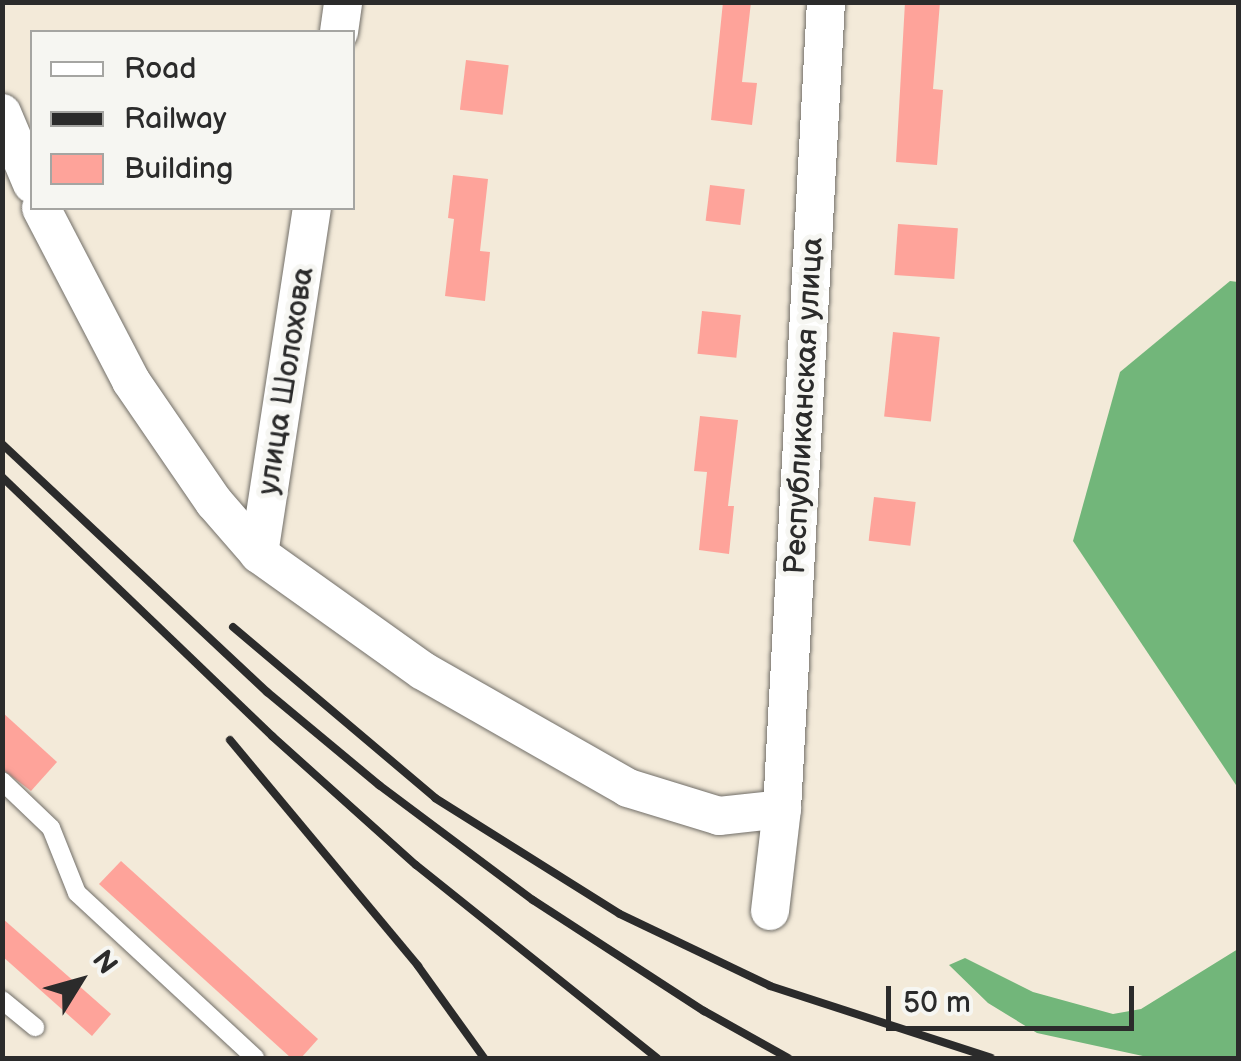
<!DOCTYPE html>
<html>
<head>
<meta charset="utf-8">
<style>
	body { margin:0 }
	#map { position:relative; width:1241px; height:1061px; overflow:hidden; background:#f3ead9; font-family:"Balsamiq Sans",sans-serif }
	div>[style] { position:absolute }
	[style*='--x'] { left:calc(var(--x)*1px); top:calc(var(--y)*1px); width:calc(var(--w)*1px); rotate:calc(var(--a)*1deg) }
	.forest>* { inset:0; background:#72b67a }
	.building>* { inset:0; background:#fea39a; transform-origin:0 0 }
	.roads { filter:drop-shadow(0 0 2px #716e68) drop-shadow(0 0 2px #716e68) }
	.lane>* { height:18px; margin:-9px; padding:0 9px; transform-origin:9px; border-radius:9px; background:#fff }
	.street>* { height:38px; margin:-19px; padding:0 19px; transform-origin:19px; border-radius:19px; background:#fff }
	.rail>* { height:8px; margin:-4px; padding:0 4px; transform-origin:4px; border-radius:4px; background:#2b2b2b }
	span { translate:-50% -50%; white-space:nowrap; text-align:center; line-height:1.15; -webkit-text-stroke:10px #f6f6f2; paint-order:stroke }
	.street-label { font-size:30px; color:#2b2b2b }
	.frame { position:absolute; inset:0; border:5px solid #2b2b2b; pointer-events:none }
	.legend { position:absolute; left:30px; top:30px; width:325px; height:180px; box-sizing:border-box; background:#f6f6f2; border:2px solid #a5a5a2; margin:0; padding:12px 18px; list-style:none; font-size:30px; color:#2b2b2b }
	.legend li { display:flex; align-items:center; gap:20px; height:50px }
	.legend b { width:50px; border:2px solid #a5a5a2 }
	.north { position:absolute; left:30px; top:931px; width:100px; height:100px; -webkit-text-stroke:8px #f6f6f2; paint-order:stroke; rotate:53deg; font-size:28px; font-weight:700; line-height:40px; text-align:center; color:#2b2b2b }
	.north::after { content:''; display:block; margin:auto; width:35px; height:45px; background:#2b2b2b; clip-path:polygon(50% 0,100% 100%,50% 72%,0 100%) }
	.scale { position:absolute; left:886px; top:986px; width:248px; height:45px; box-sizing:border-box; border:5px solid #2b2b2b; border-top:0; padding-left:12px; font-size:30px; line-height:35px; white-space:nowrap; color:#2b2b2b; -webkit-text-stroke:8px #f6f6f2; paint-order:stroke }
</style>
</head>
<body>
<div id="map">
	<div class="forest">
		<div style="clip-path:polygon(1230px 281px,1238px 282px,1238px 788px,1073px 541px,1120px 372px)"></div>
		<div style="clip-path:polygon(1238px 949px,1238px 1058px,1152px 1058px,1037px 1033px,988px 1003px,949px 965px,965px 958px,1033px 992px,1113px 1014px,1141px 1009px)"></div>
	</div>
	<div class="building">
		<div style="clip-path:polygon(723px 2px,751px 2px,742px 82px,757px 83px,752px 125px,711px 120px)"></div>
		<div style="clip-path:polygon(905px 2px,940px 2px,933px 89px,943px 90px,937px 165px,896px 162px)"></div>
		<div style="left:466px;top:60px;width:43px;height:50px;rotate:7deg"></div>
		<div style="clip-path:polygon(453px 175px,488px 179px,480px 251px,490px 252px,485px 301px,445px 296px,454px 219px,448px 218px)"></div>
		<div style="left:710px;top:185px;width:35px;height:36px;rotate:7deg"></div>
		<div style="left:898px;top:224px;width:60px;height:51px;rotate:4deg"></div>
		<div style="left:702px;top:311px;width:39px;height:43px;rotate:6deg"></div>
		<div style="left:893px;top:332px;width:47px;height:85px;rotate:6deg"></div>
		<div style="clip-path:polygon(700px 416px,738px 420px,728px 506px,734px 506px,729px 554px,699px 550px,707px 472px,694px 471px)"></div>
		<div style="left:874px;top:497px;width:42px;height:44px;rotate:7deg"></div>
		<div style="clip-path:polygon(2px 712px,57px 762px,31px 791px,2px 769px)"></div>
		<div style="clip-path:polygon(121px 861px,318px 1039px,301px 1058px,291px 1058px,99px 884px)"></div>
		<div style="clip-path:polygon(2px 918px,111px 1014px,92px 1036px,2px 956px)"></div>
	</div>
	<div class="roads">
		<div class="lane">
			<div style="--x:2;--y:781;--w:68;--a:43.8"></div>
			<div style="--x:51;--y:828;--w:70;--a:68.2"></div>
			<div style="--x:77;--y:893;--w:243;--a:42.8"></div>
			<div style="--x:2;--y:1000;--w:43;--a:39.3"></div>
		</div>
		<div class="street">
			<div style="--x:339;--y:32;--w:30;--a:-82"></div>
			<div style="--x:2;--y:113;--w:77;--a:67.1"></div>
			<div style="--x:41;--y:208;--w:195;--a:62.5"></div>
			<div style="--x:131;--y:381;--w:147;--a:55.6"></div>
			<div style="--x:214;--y:502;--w:69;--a:49.1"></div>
			<div style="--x:259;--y:554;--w:201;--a:35.5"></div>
			<div style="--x:423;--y:671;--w:236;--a:29.7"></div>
			<div style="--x:628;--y:788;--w:95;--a:17.1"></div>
			<div style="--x:719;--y:816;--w:63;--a:-6.3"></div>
			<div style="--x:259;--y:554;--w:350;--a:-81.3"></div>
			<div style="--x:770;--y:911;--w:103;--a:-83.3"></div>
			<div style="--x:782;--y:809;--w:808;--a:-86.88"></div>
		</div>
	</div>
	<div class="rail">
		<div style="--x:2;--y:444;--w:363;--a:43.1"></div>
		<div style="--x:267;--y:692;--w:146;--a:39.7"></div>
		<div style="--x:379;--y:785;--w:192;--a:36.8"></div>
		<div style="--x:533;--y:900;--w:204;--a:33"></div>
		<div style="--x:704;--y:1011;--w:96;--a:29.2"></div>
		<div style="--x:2;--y:477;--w:374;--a:43.8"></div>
		<div style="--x:272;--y:736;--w:193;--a:41.9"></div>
		<div style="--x:416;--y:865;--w:309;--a:38.7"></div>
		<div style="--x:233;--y:627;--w:265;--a:40.2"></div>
		<div style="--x:435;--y:798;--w:218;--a:32.1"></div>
		<div style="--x:620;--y:914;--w:166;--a:25.6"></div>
		<div style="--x:770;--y:986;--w:232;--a:18"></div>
		<div style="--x:230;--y:740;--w:294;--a:50.2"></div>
		<div style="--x:418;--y:966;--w:113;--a:54.3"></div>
	</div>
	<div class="street-label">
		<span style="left:286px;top:381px;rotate:-81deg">улица Шолохова</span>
		<span style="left:804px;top:406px;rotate:-87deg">Республиканская улица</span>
	</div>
	<div class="frame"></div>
	<ul class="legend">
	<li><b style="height:12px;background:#fff"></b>Road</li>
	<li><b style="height:12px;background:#2b2b2b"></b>Railway</li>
	<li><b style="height:28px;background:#fea39a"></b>Building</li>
	</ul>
	<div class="north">N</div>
	<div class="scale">50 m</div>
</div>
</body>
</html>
